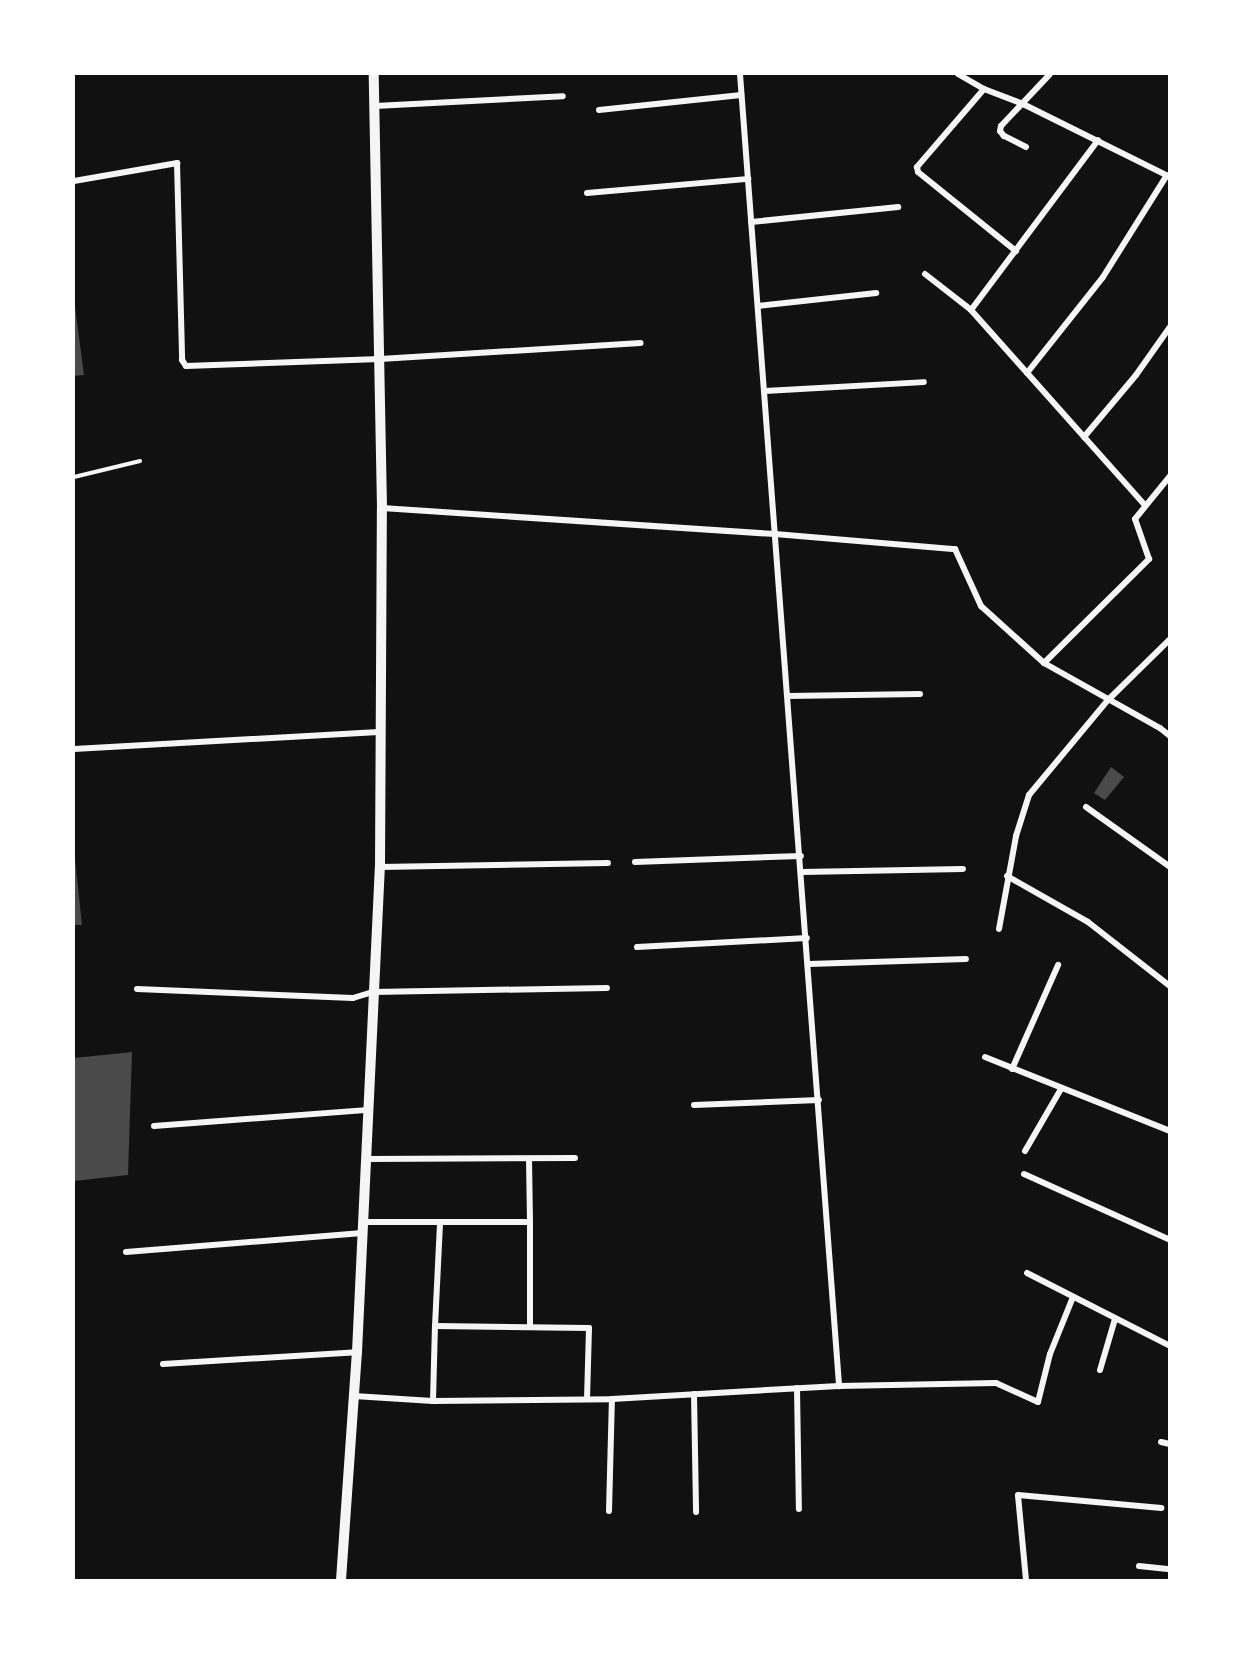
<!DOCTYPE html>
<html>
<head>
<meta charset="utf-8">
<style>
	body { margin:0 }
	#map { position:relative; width:1243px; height:1654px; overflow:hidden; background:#111; font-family:"Golos Text",sans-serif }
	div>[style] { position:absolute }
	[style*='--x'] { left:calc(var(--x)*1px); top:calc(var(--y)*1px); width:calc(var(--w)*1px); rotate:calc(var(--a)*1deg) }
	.building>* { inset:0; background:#4a4a4a }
	.service>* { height:4px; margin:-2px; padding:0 2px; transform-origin:2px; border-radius:2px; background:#f5f5f5 }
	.minor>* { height:6px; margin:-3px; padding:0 3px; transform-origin:3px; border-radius:3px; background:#f5f5f5 }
	.secondary>* { height:10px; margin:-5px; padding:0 5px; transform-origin:5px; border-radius:5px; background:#f5f5f5 }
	span { translate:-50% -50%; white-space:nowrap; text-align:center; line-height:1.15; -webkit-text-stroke:4.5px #fff; paint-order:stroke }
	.frame { position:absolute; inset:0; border:75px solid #fff; pointer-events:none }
</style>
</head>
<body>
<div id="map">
	<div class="building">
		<div style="clip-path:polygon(74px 307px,75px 307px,84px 375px,74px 376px)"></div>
		<div style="clip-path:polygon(1111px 767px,1124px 777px,1105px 800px,1094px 793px)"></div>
		<div style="clip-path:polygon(74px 859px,75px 859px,82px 925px,74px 925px)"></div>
		<div style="clip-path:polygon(132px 1052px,128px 1175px,74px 1181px,74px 1058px)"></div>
	</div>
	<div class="service">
		<div style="--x:74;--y:477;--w:68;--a:-13.6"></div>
	</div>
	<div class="minor">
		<div style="--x:740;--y:74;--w:1316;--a:85.68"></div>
		<div style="--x:958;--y:74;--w:30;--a:30"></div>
		<div style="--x:984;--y:89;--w:42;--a:21"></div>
		<div style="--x:1023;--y:104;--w:164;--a:26.4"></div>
		<div style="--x:984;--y:89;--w:103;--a:130.7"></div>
		<div style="--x:917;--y:167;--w:5;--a:79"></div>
		<div style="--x:918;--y:172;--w:126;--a:38.9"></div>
		<div style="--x:375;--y:106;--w:188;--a:-3"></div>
		<div style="--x:599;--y:110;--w:143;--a:-6"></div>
		<div style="--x:1026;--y:147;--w:25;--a:-153"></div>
		<div style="--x:1004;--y:136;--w:6;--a:-129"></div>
		<div style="--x:1000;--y:131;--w:5;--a:-79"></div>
		<div style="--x:1001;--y:126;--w:71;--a:-46.7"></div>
		<div style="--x:74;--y:181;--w:105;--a:-9.9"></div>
		<div style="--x:177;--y:163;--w:197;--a:88.5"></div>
		<div style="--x:182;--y:360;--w:7;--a:56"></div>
		<div style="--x:186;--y:366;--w:194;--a:-2.1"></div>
		<div style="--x:380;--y:359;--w:261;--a:-3.5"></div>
		<div style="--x:587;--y:193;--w:162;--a:-5"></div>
		<div style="--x:751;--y:222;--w:148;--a:-5.8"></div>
		<div style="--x:925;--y:274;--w:58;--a:38"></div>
		<div style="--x:971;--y:310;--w:261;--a:48.3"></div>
		<div style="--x:758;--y:306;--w:119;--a:-6.3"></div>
		<div style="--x:971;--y:310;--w:212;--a:-53.2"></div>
		<div style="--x:1027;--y:373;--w:122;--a:-51.6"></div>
		<div style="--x:1103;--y:277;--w:120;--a:-57.9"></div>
		<div style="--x:765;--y:391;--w:159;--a:-3.2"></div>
		<div style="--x:1084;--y:437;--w:81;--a:-50"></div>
		<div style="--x:1136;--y:375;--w:59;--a:-54.7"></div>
		<div style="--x:382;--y:508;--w:394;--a:3.8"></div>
		<div style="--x:775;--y:534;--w:181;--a:4.8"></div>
		<div style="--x:955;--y:549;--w:63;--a:65.5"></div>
		<div style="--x:981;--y:606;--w:85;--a:42.1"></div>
		<div style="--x:1044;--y:663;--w:133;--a:29.3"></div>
		<div style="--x:1160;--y:728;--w:13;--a:39"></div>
		<div style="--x:1044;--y:663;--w:148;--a:-44.7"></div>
		<div style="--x:1149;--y:559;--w:42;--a:-109.3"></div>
		<div style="--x:1135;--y:519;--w:55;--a:-50.9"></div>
		<div style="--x:788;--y:696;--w:132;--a:-0.9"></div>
		<div style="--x:74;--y:749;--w:305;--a:-3.2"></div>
		<div style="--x:1086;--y:807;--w:103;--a:35.5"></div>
		<div style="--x:635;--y:862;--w:166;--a:-2.1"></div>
		<div style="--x:380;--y:867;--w:228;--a:-1"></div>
		<div style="--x:802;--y:872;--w:161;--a:-1.1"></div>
		<div style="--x:1007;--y:876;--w:93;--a:29.6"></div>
		<div style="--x:1088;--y:922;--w:104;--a:38"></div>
		<div style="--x:999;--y:929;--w:95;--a:-79.6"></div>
		<div style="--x:1016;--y:836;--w:43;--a:-72.4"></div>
		<div style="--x:1029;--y:795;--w:124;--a:-50.3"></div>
		<div style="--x:1108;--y:700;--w:87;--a:-44.5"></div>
		<div style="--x:637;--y:947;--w:170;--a:-3"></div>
		<div style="--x:809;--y:964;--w:157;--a:-1.8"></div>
		<div style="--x:137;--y:989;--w:216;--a:2.4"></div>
		<div style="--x:353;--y:998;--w:21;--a:-17"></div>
		<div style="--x:373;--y:992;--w:234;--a:-1"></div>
		<div style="--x:985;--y:1057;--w:199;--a:21.8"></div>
		<div style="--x:1012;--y:1069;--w:114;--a:-66.1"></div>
		<div style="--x:694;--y:1105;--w:125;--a:-2.3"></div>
		<div style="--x:154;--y:1126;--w:215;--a:-4.3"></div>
		<div style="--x:1025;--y:1151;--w:72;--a:-59.9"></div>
		<div style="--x:366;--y:1159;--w:209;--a:-0.3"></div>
		<div style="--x:1024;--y:1174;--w:160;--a:24.3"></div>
		<div style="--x:363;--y:1222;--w:167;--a:0"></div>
		<div style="--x:530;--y:1222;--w:62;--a:-90.9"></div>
		<div style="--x:126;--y:1252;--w:237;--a:-4.6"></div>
		<div style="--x:1027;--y:1273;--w:161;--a:27"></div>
		<div style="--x:435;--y:1326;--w:104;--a:-87.2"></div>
		<div style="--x:530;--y:1327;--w:105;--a:-90"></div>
		<div style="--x:163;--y:1364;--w:194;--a:-3.5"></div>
		<div style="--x:1100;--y:1370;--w:53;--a:-73.6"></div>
		<div style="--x:797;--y:1388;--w:121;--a:89.1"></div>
		<div style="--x:694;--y:1394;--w:118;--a:89"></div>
		<div style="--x:354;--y:1396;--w:79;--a:3.6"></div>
		<div style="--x:433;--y:1401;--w:179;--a:-0.6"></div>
		<div style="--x:612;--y:1399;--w:227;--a:-3.3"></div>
		<div style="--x:839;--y:1386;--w:157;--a:-1.1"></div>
		<div style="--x:996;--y:1383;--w:46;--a:24.3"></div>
		<div style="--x:1038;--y:1402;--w:49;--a:-76"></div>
		<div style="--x:1050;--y:1354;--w:61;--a:-68"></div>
		<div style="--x:433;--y:1401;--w:75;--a:-88.5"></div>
		<div style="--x:435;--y:1326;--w:154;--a:0.7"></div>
		<div style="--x:589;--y:1328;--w:70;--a:91.6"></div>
		<div style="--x:1161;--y:1442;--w:9;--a:13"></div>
		<div style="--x:609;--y:1511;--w:112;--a:-88.5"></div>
		<div style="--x:1139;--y:1566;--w:31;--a:6"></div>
		<div style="--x:1026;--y:1580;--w:85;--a:-95.4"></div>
		<div style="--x:1018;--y:1495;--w:144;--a:5.2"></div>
	</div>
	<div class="secondary">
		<div style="--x:341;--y:1580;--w:229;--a:-86"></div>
		<div style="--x:357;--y:1352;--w:486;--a:-87.3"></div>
		<div style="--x:380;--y:867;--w:359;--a:-89.7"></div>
		<div style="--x:382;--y:508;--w:434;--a:-91.1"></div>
	</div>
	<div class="frame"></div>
</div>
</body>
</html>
